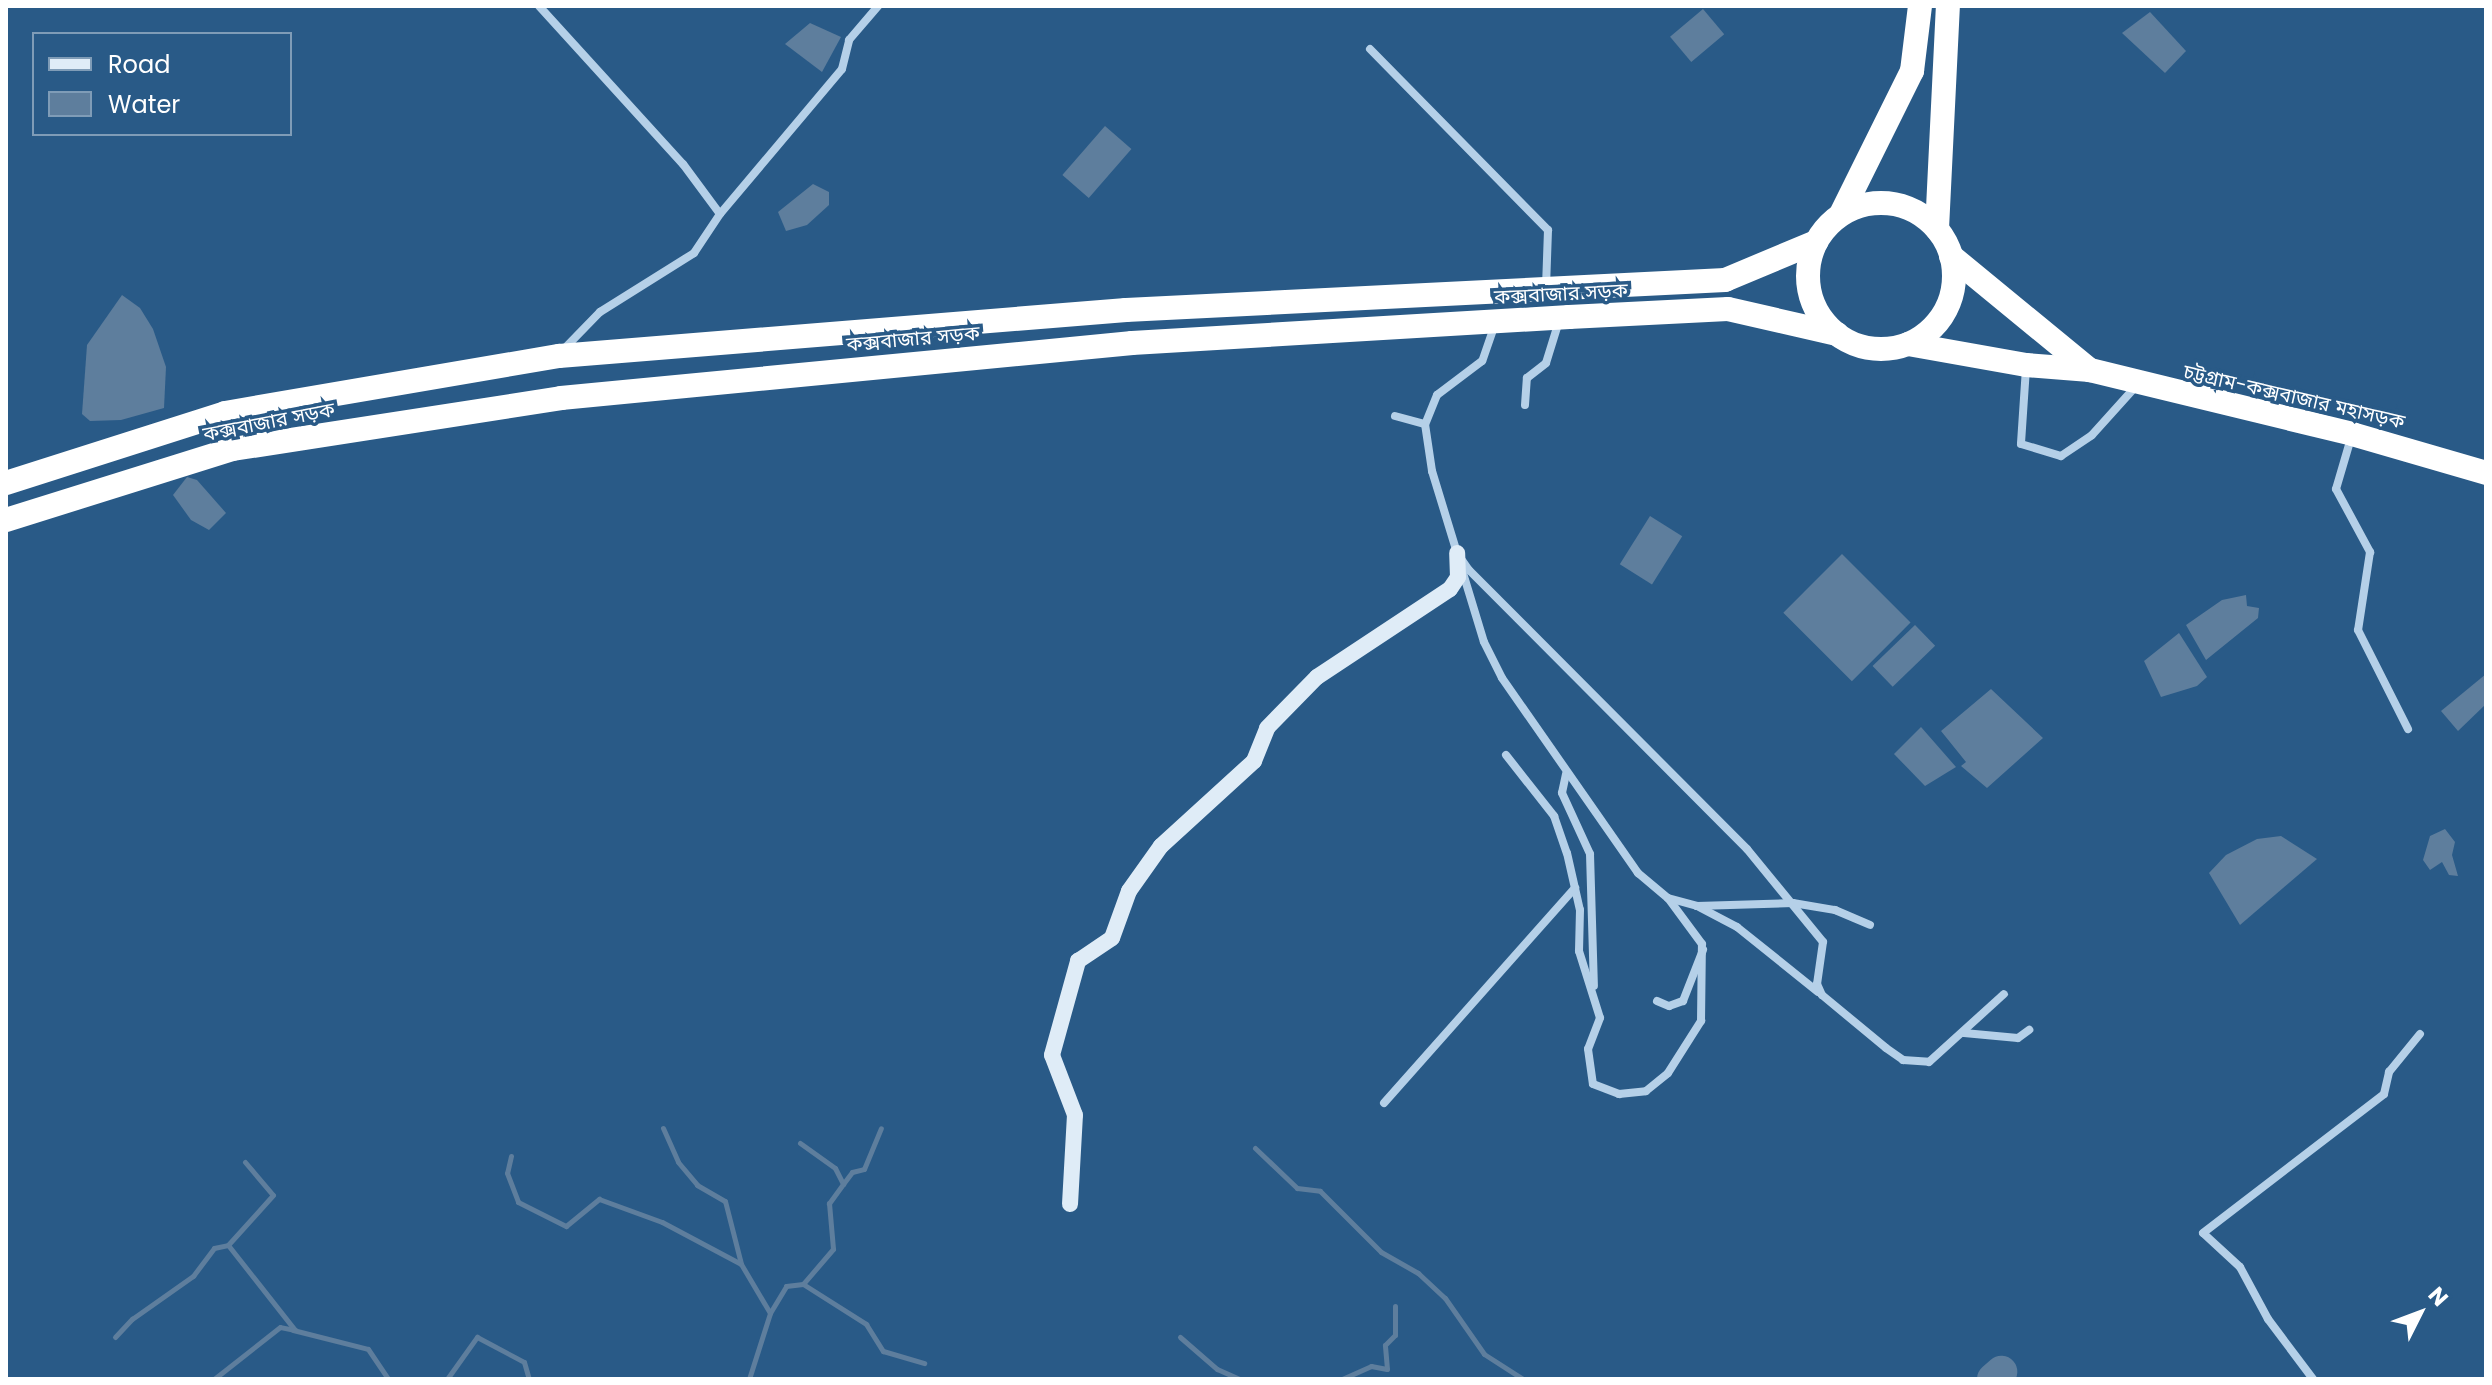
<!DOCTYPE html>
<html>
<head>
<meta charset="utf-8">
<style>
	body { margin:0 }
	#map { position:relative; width:2492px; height:1385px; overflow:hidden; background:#295a87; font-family:Poppins,"Noto Sans Bengali",sans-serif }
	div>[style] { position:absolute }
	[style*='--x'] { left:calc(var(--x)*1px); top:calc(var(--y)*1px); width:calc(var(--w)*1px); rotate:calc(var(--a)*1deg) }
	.water>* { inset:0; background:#5e7e9d; transform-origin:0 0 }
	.stream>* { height:5px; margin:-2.5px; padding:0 2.5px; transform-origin:2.5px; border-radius:2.5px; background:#5e7e9d }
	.river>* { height:32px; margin:-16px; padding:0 16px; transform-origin:16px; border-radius:16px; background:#5e7e9d }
	.street>* { height:8px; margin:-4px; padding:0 4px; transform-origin:4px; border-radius:4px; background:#b5d0e8 }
	.secondary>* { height:16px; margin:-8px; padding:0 8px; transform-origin:8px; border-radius:8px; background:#dfecf7 }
	.highway>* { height:24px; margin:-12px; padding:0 12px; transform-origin:12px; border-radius:12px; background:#fff }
	.highway>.ring { margin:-12px; padding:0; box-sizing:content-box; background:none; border:24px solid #fff; border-radius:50% }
	span { translate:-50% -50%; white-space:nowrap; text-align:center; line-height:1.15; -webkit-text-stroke:7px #295a87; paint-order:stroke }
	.street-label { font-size:20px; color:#fff }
	.frame { position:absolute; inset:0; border:8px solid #fff; pointer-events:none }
	.legend { position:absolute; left:32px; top:32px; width:260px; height:104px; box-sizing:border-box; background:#295a87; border:2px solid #7f9cb7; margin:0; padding:10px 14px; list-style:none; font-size:24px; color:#fff }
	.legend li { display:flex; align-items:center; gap:16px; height:40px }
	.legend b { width:40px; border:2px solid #7f9cb7 }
	.north { position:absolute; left:2380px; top:1273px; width:80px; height:80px; -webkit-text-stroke:6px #295a87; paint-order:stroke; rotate:48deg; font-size:22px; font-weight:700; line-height:32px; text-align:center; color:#fff }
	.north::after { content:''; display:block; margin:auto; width:28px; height:36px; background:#fff; clip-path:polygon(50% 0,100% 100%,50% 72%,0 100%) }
</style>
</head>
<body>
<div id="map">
	<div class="water">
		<div style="left:1703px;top:9px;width:33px;height:43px;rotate:50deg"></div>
		<div style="clip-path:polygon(2150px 12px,2186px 51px,2165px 73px,2122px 33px)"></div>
		<div style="clip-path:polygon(810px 23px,841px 37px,822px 72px,785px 44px)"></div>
		<div style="left:1105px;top:126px;width:35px;height:65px;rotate:41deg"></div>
		<div style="clip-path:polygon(813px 184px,829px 192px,829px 205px,807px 225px,786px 231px,778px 212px)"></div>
		<div style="clip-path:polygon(122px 295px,140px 308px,153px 329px,166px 367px,164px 408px,121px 420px,90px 421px,82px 414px,87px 345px)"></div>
		<div style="clip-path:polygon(187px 477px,197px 480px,226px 513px,209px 530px,191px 520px,173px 495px)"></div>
		<div style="left:1650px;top:516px;width:38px;height:57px;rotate:32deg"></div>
		<div style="left:1842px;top:554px;width:97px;height:83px;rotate:45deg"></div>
		<div style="clip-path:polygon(2246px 595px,2247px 606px,2259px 608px,2258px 618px,2206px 660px,2186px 625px,2222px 600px)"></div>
		<div style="left:1915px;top:625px;width:29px;height:59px;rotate:46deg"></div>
		<div style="clip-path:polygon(2179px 633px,2207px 677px,2197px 686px,2161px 697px,2144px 661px)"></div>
		<div style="clip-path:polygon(2486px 674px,2486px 704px,2458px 731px,2441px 711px)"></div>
		<div style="clip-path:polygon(1991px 689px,2043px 738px,1987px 788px,1961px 766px,1966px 762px,1941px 731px)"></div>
		<div style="clip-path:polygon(1921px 727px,1956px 767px,1925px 786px,1894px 754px)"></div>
		<div style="clip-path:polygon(2445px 829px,2455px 842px,2452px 855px,2458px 876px,2449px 875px,2442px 862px,2430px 870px,2423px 860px,2430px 836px)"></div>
		<div style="clip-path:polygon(2281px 836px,2317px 859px,2240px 925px,2209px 873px,2226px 855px,2257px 839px)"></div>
	</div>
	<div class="stream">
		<div style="--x:663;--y:1128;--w:37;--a:66"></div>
		<div style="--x:678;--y:1162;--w:30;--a:50"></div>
		<div style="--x:697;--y:1185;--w:32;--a:30"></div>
		<div style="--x:725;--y:1201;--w:65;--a:75.7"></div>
		<div style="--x:741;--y:1264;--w:57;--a:59.4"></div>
		<div style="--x:800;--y:1143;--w:43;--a:35.5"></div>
		<div style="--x:835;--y:1168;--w:18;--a:63"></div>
		<div style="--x:843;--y:1184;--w:24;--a:126"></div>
		<div style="--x:829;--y:1203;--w:46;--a:85"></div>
		<div style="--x:833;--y:1249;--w:46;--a:130.6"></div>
		<div style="--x:1255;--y:1148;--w:58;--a:43.6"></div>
		<div style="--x:1297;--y:1188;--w:23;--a:7"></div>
		<div style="--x:1320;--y:1191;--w:86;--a:45"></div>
		<div style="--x:1381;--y:1252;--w:43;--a:29.6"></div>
		<div style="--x:1418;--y:1273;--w:37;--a:43"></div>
		<div style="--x:1445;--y:1298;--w:68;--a:55.1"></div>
		<div style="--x:1484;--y:1354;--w:46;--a:32.7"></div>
		<div style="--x:511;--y:1156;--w:17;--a:103"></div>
		<div style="--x:507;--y:1173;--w:31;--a:69"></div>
		<div style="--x:518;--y:1202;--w:54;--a:26.6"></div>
		<div style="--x:566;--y:1226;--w:43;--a:-39.3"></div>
		<div style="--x:599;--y:1199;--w:67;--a:20.1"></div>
		<div style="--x:662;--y:1222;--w:89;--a:28"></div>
		<div style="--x:245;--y:1162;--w:43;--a:49.7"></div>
		<div style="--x:273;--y:1195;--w:67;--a:132"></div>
		<div style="--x:228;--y:1245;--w:108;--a:51.8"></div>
		<div style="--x:295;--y:1330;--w:15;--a:-169"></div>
		<div style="--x:843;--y:1184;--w:15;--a:-53"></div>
		<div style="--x:852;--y:1172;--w:12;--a:-14"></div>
		<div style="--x:864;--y:1169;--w:44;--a:-67.5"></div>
		<div style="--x:293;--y:1330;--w:77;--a:14.2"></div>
		<div style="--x:368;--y:1349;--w:36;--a:56"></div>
		<div style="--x:115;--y:1337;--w:25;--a:-47"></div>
		<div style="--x:132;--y:1319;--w:75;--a:-35.2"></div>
		<div style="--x:193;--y:1276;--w:35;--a:-53"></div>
		<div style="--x:214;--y:1248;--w:14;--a:-12"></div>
		<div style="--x:1180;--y:1337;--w:49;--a:40.9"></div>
		<div style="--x:1217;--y:1369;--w:24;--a:24"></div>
		<div style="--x:214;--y:1379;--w:84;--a:-38.2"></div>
		<div style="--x:447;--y:1379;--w:52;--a:-54.5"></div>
		<div style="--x:477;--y:1337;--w:53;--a:28"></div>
		<div style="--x:524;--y:1362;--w:18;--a:74"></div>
		<div style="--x:749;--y:1379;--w:69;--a:-72.3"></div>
		<div style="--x:770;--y:1313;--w:31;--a:-59"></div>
		<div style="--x:786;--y:1286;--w:17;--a:-7"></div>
		<div style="--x:803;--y:1284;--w:75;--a:32.4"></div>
		<div style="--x:866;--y:1324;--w:32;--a:58"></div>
		<div style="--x:883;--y:1351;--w:43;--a:16.3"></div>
		<div style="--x:1342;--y:1379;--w:32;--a:-24"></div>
		<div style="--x:1371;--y:1366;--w:16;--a:11"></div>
		<div style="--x:1387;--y:1369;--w:24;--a:-95"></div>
		<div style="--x:1385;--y:1345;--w:14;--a:-45"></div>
		<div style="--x:1395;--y:1335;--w:29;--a:-90"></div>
	</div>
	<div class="river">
		<div style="--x:1993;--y:1379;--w:11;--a:-41"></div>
	</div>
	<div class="street">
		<div style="--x:539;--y:6;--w:214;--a:47.7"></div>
		<div style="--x:683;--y:164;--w:62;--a:53.5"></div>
		<div style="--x:1370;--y:49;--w:254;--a:45.5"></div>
		<div style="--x:1548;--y:230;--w:57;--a:92"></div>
		<div style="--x:1494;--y:327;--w:36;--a:109"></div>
		<div style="--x:1482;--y:361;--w:56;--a:142.9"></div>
		<div style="--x:1437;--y:395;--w:31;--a:112"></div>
		<div style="--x:1425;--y:424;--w:48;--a:81.5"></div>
		<div style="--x:1432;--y:471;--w:86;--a:73"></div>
		<div style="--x:1457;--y:553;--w:21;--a:55"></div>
		<div style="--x:1469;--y:570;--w:394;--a:45.1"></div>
		<div style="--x:1747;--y:849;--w:120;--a:50.7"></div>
		<div style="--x:1823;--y:942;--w:42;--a:98.1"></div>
		<div style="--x:1817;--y:984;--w:12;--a:66"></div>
		<div style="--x:1822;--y:995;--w:83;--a:39.6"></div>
		<div style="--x:1886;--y:1048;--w:21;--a:35"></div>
		<div style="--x:1903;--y:1060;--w:26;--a:4"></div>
		<div style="--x:1929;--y:1062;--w:101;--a:-42.2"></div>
		<div style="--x:563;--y:350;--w:53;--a:-45.8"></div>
		<div style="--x:600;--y:312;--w:111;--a:-32.1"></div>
		<div style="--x:694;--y:253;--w:47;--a:-56.3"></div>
		<div style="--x:720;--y:214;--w:189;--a:-49.9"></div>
		<div style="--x:842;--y:69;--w:30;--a:-76"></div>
		<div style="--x:849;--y:40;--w:45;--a:-49.5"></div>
		<div style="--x:2026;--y:368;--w:76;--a:93.8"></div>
		<div style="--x:2021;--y:444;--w:42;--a:16.7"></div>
		<div style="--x:2061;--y:456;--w:37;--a:-34"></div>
		<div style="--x:2092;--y:435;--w:67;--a:-48"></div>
		<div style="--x:1525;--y:405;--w:27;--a:-86"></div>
		<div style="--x:1527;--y:378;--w:24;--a:-38"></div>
		<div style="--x:1546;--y:363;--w:44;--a:-72.8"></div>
		<div style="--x:1395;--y:416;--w:31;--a:15"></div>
		<div style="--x:2351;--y:438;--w:53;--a:106.4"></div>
		<div style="--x:2336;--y:489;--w:72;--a:61.6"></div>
		<div style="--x:2370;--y:552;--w:79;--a:98.7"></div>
		<div style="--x:2358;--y:630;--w:111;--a:63.2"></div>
		<div style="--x:1463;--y:573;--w:72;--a:73.1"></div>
		<div style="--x:1484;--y:642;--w:40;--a:63.4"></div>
		<div style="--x:1502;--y:678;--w:238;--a:55.1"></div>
		<div style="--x:1638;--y:873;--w:39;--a:40"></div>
		<div style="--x:1668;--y:898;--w:30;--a:15"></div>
		<div style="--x:1697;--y:906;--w:96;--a:-1.8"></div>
		<div style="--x:1793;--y:903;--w:43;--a:9.5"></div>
		<div style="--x:1835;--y:910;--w:38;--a:23"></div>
		<div style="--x:1506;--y:755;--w:78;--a:51.8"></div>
		<div style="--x:1554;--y:816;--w:39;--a:71"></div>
		<div style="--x:1567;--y:853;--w:58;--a:77.2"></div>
		<div style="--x:1580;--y:910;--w:41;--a:91.4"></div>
		<div style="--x:1579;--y:951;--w:70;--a:72.6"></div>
		<div style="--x:1600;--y:1018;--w:33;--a:111"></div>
		<div style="--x:1588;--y:1049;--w:35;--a:82"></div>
		<div style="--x:1593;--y:1084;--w:28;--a:21"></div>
		<div style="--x:1619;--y:1094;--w:27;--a:-6"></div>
		<div style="--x:1646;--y:1091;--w:28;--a:-39"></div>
		<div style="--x:1668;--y:1073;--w:62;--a:-57.6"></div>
		<div style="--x:1701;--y:1021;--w:77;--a:-89.3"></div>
		<div style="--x:1702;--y:944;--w:57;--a:-126.5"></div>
		<div style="--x:1566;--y:774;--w:19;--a:102"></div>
		<div style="--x:1562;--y:793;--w:67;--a:65.3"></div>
		<div style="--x:1590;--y:854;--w:132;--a:88.3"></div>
		<div style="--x:1699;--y:907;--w:43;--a:27.8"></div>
		<div style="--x:1737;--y:927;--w:104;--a:38.7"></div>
		<div style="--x:1657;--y:1001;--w:13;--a:23"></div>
		<div style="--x:1669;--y:1006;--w:15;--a:-20"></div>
		<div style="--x:1683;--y:1001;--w:55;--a:-68.6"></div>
		<div style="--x:1964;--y:1033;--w:54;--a:5.3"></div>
		<div style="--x:2018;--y:1038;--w:14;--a:-36"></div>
		<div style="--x:1384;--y:1103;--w:288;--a:-48.4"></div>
		<div style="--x:2313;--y:1379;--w:75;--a:-126.9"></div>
		<div style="--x:2268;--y:1319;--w:59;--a:-118.3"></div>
		<div style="--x:2240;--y:1267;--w:50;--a:-137.4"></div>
		<div style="--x:2203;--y:1233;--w:228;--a:-37.5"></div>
		<div style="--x:2384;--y:1094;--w:23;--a:-77"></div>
		<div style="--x:2389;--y:1072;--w:49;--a:-50.8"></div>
	</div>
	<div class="secondary">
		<div style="--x:1070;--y:1204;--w:89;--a:-86.8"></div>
		<div style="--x:1075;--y:1115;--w:64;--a:-111"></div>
		<div style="--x:1052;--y:1055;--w:98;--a:-74.5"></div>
		<div style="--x:1078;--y:961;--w:41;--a:-34.1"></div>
		<div style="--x:1112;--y:938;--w:50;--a:-70.1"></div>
		<div style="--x:1129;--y:891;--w:55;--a:-54.6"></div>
		<div style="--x:1161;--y:846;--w:126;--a:-42.4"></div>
		<div style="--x:1254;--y:761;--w:35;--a:-68"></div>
		<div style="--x:1267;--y:728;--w:71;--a:-45.6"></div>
		<div style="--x:1317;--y:677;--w:159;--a:-33.5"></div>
		<div style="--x:1450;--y:589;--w:14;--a:-56"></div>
		<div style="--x:1458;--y:577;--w:24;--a:-92"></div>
	</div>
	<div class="highway">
		<div class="ring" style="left:1808px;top:203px;width:122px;height:122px"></div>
		<div style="--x:1841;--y:214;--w:160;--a:-63.6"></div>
		<div style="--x:1912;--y:71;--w:65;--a:-83"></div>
		<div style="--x:1937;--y:229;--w:223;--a:-87.2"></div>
		<div style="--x:1951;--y:256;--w:180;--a:39.4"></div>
		<div style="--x:1908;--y:344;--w:120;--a:10.1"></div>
		<div style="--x:2026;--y:365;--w:64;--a:4.5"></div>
		<div style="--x:2090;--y:370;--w:270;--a:13.7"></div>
		<div style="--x:2352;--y:434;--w:140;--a:16.2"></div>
		<div style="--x:6;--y:483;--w:230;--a:-17.7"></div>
		<div style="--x:225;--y:413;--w:339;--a:-9.7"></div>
		<div style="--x:559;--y:356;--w:569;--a:-4.64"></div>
		<div style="--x:1126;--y:310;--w:600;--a:-2.87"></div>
		<div style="--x:1725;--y:280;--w:99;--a:-22.7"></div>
		<div style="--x:6;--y:520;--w:238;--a:-17.4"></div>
		<div style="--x:233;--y:449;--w:332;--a:-8.8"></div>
		<div style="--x:561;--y:398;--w:574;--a:-5.5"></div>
		<div style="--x:1132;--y:343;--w:438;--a:-3.4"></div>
		<div style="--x:1569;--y:317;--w:159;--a:-2.9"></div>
		<div style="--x:1728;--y:309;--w:112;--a:12.9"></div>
	</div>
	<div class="street-label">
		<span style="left:1561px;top:294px;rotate:-3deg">কক্সবাজার সড়ক</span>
		<span style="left:913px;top:339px;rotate:-5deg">কক্সবাজার সড়ক</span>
		<span style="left:2294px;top:397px;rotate:13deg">চট্টগ্রাম-কক্সবাজার মহাসড়ক</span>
		<span style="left:269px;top:422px;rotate:-11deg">কক্সবাজার সড়ক</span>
	</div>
	<div class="frame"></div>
	<ul class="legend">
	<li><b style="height:10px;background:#dfecf7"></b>Road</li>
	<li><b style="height:22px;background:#5e7e9d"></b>Water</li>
	</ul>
	<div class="north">N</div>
</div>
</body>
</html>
